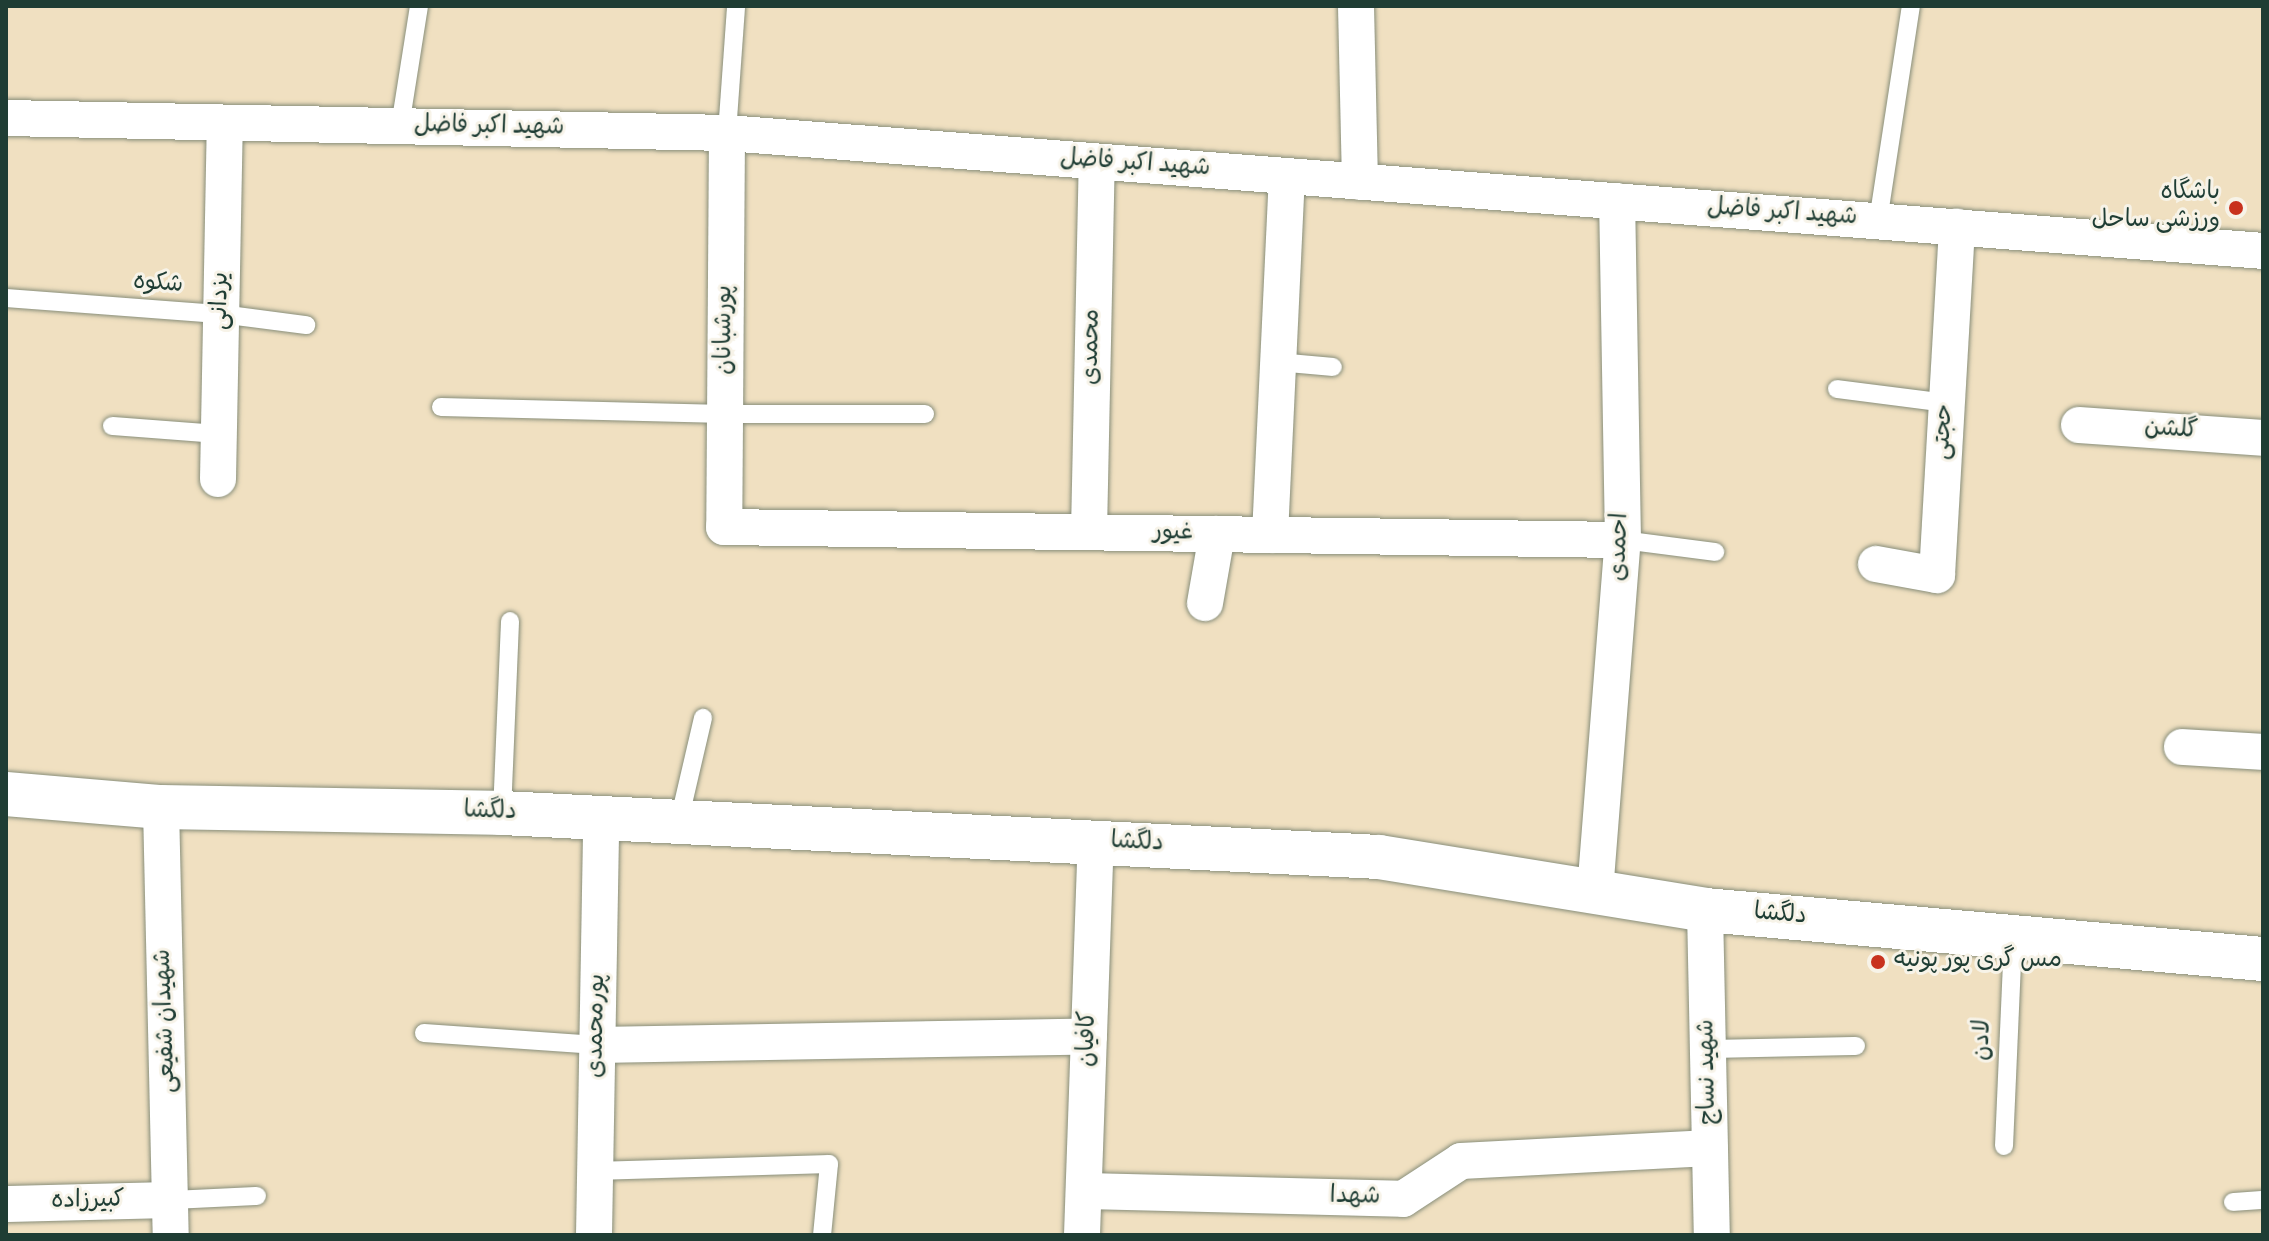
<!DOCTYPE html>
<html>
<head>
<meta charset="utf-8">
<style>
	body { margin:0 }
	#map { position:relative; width:2269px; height:1241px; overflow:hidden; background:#f0e0c1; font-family:Dekko,"Playpen Sans Arabic",sans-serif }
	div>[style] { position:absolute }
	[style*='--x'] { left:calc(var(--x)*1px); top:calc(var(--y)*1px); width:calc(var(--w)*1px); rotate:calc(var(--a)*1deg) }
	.roads { filter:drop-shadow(0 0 2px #888e7a) drop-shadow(0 0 2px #888e7a) }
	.service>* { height:18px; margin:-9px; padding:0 9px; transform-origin:9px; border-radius:9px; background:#fff }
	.minor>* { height:36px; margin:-18px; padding:0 18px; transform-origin:18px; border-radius:18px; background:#fff }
	.tertiary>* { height:44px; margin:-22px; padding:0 22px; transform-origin:22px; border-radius:22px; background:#fff }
	.dots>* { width:22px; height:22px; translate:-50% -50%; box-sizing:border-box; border:4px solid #f7f3e8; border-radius:50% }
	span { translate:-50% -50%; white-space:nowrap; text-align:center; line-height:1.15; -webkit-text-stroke:6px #f7f3e8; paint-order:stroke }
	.street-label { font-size:24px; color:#1f3d34 }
	.poi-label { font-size:24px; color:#1f3d34 }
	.right { translate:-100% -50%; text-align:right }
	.left { translate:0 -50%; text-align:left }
	.frame { position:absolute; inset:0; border:8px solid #1f3d34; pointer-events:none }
</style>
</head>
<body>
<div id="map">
	<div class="roads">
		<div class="service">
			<div style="--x:400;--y:126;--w:121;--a:-81"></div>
			<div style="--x:727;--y:133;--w:127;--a:-85.9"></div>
			<div style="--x:1878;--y:221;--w:218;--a:-81.3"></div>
			<div style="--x:6;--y:298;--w:216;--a:4.3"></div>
			<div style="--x:221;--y:314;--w:86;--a:7.4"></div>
			<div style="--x:1278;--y:362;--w:55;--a:5.2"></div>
			<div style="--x:1837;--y:389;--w:111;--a:7.3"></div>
			<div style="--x:441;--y:407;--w:284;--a:1.4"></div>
			<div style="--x:725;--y:414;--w:200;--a:0"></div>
			<div style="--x:112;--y:426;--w:107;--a:4.3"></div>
			<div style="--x:1623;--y:540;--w:93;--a:7.4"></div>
			<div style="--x:502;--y:813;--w:192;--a:-87.6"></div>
			<div style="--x:679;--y:821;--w:106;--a:-76.9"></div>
			<div style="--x:424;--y:1033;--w:173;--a:4"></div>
			<div style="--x:1708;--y:1049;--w:148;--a:-1.2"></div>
			<div style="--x:2004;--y:1146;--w:210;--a:-87.5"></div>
			<div style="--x:595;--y:1171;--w:234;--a:-1.7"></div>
			<div style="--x:829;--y:1164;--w:71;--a:95.6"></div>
			<div style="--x:171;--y:1200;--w:86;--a:-2.7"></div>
			<div style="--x:2233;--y:1202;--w:30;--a:-4"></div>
		</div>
		<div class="minor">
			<div style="--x:1356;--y:6;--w:176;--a:88.7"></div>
			<div style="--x:6;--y:118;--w:721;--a:1.19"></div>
			<div style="--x:727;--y:133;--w:1541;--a:4.39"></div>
			<div style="--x:727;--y:133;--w:394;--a:90.4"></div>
			<div style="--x:724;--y:527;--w:899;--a:0.83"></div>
			<div style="--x:2079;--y:425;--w:184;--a:4"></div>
			<div style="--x:218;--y:479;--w:356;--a:-88.9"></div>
			<div style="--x:1089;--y:532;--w:370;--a:-88.8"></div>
			<div style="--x:1270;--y:535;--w:359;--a:-87.3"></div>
			<div style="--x:1876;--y:564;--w:62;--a:10.2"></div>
			<div style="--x:1937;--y:575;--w:349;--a:-86.7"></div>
			<div style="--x:1205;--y:603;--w:70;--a:-80.1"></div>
			<div style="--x:2182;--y:747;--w:81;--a:3.5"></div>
			<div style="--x:161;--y:807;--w:428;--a:88.7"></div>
			<div style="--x:1595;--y:892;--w:353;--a:-85.5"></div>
			<div style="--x:1623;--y:540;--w:339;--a:-91"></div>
			<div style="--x:1705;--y:910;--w:325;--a:88.8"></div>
			<div style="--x:597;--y:1045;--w:492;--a:-1"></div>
			<div style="--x:1084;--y:1191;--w:319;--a:1.4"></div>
			<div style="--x:1403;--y:1199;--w:69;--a:-33.2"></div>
			<div style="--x:1461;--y:1161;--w:249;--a:-3"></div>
			<div style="--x:6;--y:1204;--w:165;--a:-1.4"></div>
			<div style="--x:594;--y:1235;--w:417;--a:-89"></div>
			<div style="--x:1082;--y:1235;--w:393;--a:-88"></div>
		</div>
		<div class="tertiary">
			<div style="--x:6;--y:794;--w:156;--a:4.8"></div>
			<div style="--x:161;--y:807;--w:341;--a:1"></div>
			<div style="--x:502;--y:813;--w:878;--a:2.87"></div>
			<div style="--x:1379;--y:857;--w:330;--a:9.2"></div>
			<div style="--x:1705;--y:910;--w:560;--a:5.02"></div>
		</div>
	</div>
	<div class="dots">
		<div style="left:2236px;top:208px;background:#c8321e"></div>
		<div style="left:1878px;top:962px;background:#c8321e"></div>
	</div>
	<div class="street-label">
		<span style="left:489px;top:128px;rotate:1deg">شهید اکبر فاضل</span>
		<span style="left:1135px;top:165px;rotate:4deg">شهید اکبر فاضل</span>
		<span style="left:1782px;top:214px;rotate:4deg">شهید اکبر فاضل</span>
		<span style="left:158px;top:285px;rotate:4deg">شکوه</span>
		<span style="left:222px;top:301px;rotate:-89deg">یزدانی</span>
		<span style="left:726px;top:330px;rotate:-90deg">پورشبانان</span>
		<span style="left:1093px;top:347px;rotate:-89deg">محمدی</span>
		<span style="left:2171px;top:431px;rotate:4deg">گلشن</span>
		<span style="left:1945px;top:432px;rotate:-87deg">حجتی</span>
		<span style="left:1173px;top:534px;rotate:1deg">غیور</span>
		<span style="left:1621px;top:547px;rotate:-88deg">احمدی</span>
		<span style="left:490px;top:813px;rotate:2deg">دلگشا</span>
		<span style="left:1137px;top:844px;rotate:3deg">دلگشا</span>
		<span style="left:1780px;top:916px;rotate:5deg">دلگشا</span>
		<span style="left:167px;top:1021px;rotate:-92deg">شهیدان شفیعی</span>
		<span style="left:598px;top:1026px;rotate:-89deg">پورمحمدی</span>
		<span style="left:1089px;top:1039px;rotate:-88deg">کافیان</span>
		<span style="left:1984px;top:1040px;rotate:-88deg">لادن</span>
		<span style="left:1709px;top:1072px;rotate:-91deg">شهید نساج</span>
		<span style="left:1355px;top:1198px;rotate:1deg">شهدا</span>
		<span style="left:88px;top:1202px;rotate:-1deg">کبیرزاده</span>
	</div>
	<div class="poi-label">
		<span class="right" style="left:2220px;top:208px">باشگاه<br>ورزشی ساحل</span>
		<span class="left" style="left:1894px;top:962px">مس گری پور پونیه</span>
	</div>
	<div class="frame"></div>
</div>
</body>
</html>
